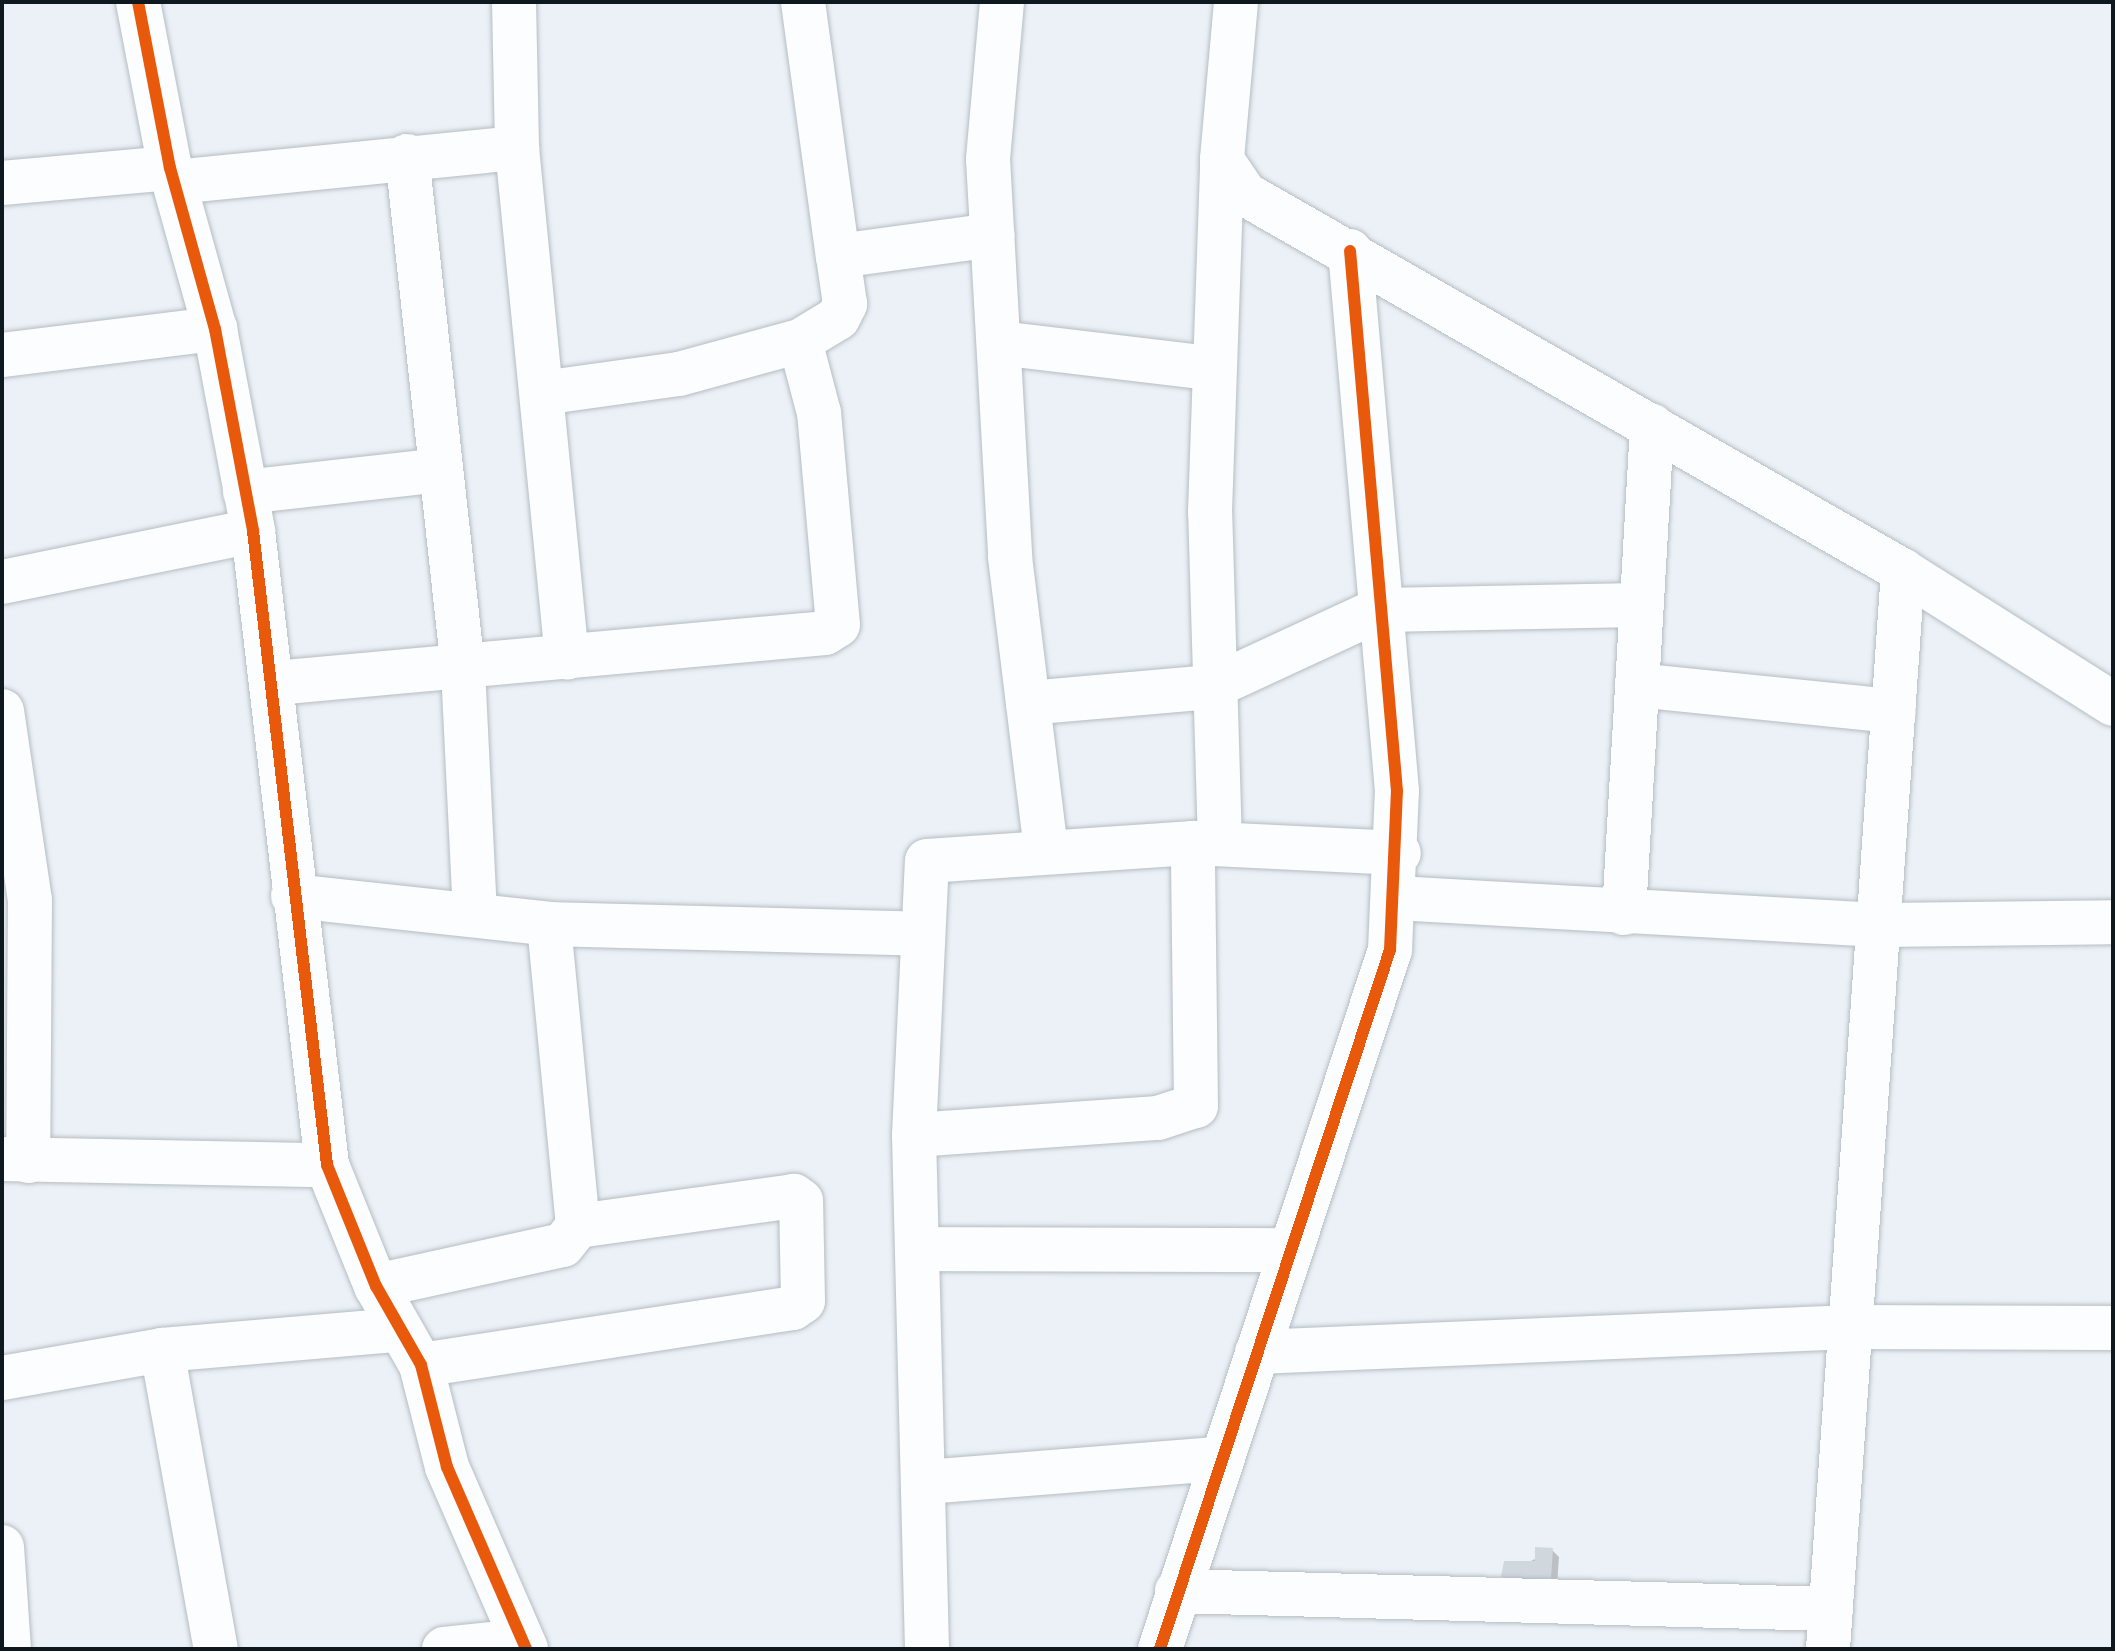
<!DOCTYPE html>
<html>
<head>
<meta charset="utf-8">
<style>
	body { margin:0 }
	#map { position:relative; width:2115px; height:1651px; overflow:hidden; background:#ebf1f6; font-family:"Noto Sans",sans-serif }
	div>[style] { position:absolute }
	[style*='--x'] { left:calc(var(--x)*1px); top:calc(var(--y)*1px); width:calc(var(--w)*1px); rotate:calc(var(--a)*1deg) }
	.shadow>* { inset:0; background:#0003 }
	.building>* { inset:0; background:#d0d8de }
	.roads { filter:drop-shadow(0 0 2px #b5bdc3) drop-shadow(0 0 2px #b5bdc3) }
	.minor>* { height:44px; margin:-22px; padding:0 22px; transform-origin:22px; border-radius:22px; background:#fcfdfe }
	.cycleway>* { height:12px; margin:-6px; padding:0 6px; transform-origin:6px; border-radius:6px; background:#e8590c }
	span { translate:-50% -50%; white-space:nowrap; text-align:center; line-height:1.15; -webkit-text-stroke:6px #fefefe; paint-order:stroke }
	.frame { position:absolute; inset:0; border:4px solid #0d181f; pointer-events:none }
</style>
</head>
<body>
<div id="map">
	<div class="shadow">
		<div style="clip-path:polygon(1552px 1550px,1559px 1557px,1557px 1585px,1510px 1583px,1503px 1576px)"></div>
	</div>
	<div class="building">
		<div style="clip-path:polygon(1535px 1547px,1553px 1548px,1551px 1579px,1501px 1577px,1504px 1561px,1535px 1561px)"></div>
	</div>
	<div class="roads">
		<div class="minor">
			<div style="--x:138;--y:2;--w:169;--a:79.1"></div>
			<div style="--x:170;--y:168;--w:167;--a:74.4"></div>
			<div style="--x:215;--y:329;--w:206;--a:79.3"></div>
			<div style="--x:253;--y:531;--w:638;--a:83.34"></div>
			<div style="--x:327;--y:1165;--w:131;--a:68"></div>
			<div style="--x:376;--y:1286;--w:91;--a:60.3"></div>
			<div style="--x:421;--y:1365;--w:105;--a:75.7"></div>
			<div style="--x:447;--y:1467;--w:198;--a:66.5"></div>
			<div style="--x:514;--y:2;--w:146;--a:88.8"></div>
			<div style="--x:517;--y:148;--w:512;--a:84.4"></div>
			<div style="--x:803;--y:2;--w:256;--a:82.2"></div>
			<div style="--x:838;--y:256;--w:156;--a:-7.7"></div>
			<div style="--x:1002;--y:2;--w:158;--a:95.1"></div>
			<div style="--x:988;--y:159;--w:399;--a:86.8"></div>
			<div style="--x:1010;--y:557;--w:294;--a:83"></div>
			<div style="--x:1236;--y:2;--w:159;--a:95.1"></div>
			<div style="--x:1222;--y:160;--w:41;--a:55.9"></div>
			<div style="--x:1245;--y:194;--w:758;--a:29.81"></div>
			<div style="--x:1903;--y:571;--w:249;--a:32.3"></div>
			<div style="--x:407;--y:156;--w:516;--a:83.77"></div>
			<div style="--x:463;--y:669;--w:245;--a:87.2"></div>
			<div style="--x:175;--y:182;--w:344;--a:-5.7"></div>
			<div style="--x:2;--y:183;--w:169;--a:-5.1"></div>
			<div style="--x:999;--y:343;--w:212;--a:6.8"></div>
			<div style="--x:2;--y:355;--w:215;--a:-7"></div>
			<div style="--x:542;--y:393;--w:138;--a:-7.9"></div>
			<div style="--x:679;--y:374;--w:125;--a:-15.3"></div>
			<div style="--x:800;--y:341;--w:44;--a:-31.2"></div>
			<div style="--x:838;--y:318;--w:16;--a:-63"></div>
			<div style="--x:845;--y:304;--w:49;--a:-98.3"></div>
			<div style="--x:245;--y:492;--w:197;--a:-6.4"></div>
			<div style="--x:2;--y:582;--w:256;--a:-11.5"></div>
			<div style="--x:275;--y:683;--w:552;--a:-5.19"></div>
			<div style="--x:825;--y:633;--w:15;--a:-32"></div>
			<div style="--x:838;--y:625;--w:213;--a:-95.1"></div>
			<div style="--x:819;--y:413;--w:74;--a:-104.8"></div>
			<div style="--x:1637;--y:685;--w:258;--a:5.8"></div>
			<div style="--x:1028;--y:703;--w:185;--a:-5"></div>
			<div style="--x:1212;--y:687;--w:184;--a:-24.8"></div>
			<div style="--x:1379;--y:610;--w:262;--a:-1.1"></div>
			<div style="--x:2;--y:711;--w:191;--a:81.6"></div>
			<div style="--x:30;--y:900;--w:261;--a:90.4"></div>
			<div style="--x:1220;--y:844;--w:332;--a:-91.7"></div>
			<div style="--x:1210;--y:512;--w:352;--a:-88"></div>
			<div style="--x:293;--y:896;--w:258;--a:6.2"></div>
			<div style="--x:549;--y:924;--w:371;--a:1.5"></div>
			<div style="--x:1396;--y:898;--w:484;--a:3.2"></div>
			<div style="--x:1879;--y:925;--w:234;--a:-0.7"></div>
			<div style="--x:1624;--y:913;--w:488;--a:-86.7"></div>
			<div style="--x:914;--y:1135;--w:245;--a:-4"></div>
			<div style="--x:1158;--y:1118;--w:40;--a:-18"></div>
			<div style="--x:1196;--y:1106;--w:263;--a:-90.7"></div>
			<div style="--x:2;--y:1159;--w:325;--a:1.1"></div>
			<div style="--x:918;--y:1249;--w:369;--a:0.2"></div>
			<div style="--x:376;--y:1286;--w:191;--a:-12.4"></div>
			<div style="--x:563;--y:1245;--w:24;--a:-52"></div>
			<div style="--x:578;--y:1226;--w:303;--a:-95.5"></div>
			<div style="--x:162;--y:1350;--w:304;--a:79.8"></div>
			<div style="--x:1257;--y:1352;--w:594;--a:-2.41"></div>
			<div style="--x:1850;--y:1327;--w:263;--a:0.2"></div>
			<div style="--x:421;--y:1365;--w:376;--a:-8.7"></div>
			<div style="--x:793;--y:1308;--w:12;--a:-35"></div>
			<div style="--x:803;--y:1301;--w:100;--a:-91.1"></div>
			<div style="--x:801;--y:1201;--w:9;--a:-144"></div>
			<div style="--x:794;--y:1196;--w:218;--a:172.1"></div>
			<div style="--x:2;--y:1378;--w:162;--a:-9.9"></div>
			<div style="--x:162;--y:1350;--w:236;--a:-4.9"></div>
			<div style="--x:925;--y:1482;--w:296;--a:-4.5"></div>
			<div style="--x:2;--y:1547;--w:102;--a:86.1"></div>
			<div style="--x:1177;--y:1591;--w:654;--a:1.58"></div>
			<div style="--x:444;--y:1649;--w:78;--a:-5.9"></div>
			<div style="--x:927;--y:1649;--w:514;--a:-91.45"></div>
			<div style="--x:914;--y:1135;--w:274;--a:-87.3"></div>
			<div style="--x:927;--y:861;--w:267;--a:-3.9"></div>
			<div style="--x:1193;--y:843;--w:206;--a:2.8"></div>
			<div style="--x:1160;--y:1649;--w:736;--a:-71.79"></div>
			<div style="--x:1390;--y:950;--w:159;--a:-87.5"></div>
			<div style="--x:1397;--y:791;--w:542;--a:-94.97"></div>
			<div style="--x:1828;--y:1649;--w:1081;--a:-86.02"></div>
		</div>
	</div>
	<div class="cycleway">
		<div style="--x:138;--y:2;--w:169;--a:79.1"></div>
		<div style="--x:170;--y:168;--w:167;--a:74.4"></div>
		<div style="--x:215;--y:329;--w:206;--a:79.3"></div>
		<div style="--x:253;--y:531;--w:638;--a:83.34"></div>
		<div style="--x:327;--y:1165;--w:131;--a:68"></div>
		<div style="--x:376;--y:1286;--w:91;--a:60.3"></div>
		<div style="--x:421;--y:1365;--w:105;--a:75.7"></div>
		<div style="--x:447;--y:1467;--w:198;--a:66.5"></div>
		<div style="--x:1160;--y:1649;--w:736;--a:-71.79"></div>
		<div style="--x:1390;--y:950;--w:159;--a:-87.5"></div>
		<div style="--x:1397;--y:791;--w:542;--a:-94.97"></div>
	</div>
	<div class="frame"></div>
</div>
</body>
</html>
